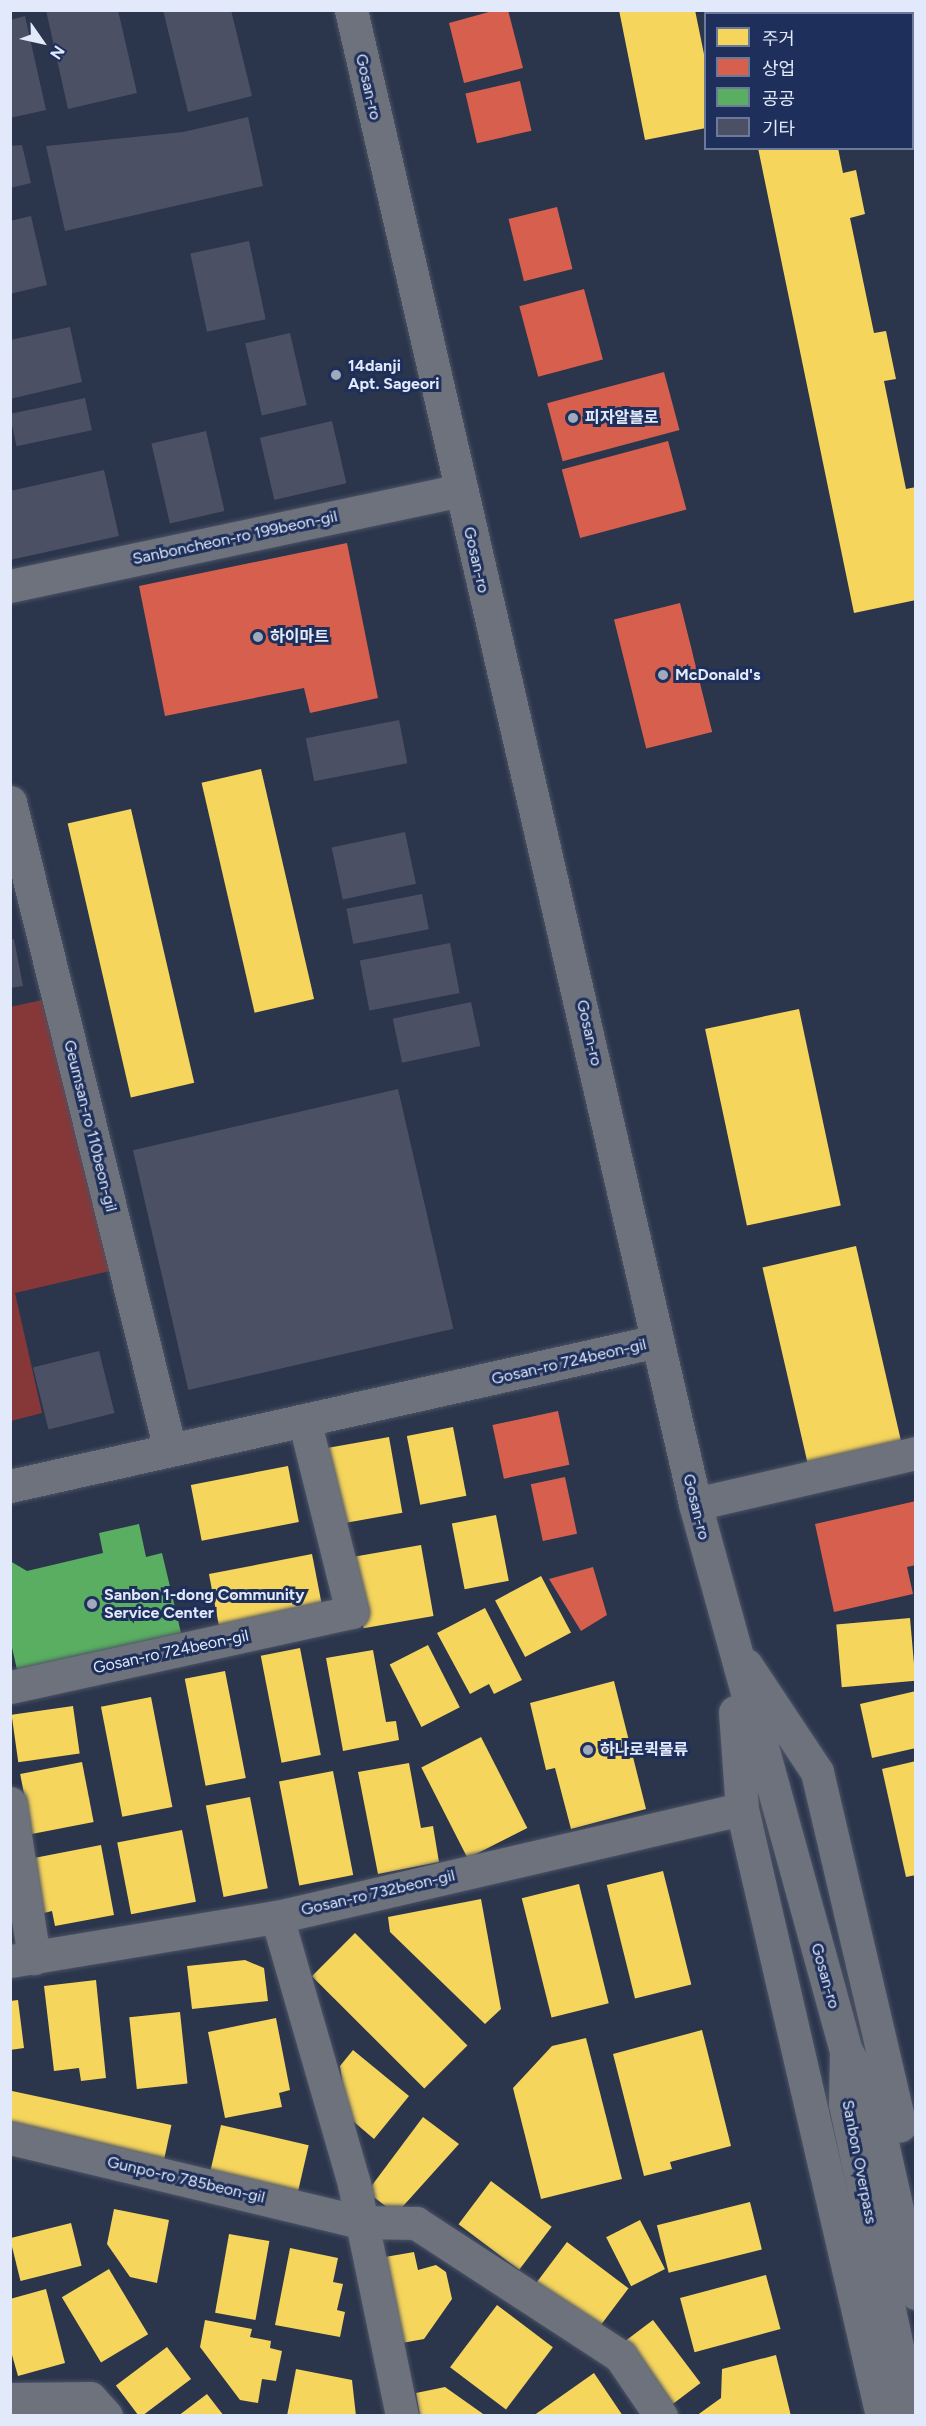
<!DOCTYPE html>
<html>
<head>
<meta charset="utf-8">
<style>
	body { margin:0 }
	#map { position:relative; width:926px; height:2426px; overflow:hidden; background:#2b354c; font-family:Figtree,"Noto Sans KR",sans-serif }
	div>[style] { position:absolute }
	[style*='--x'] { left:calc(var(--x)*1px); top:calc(var(--y)*1px); width:calc(var(--w)*1px); rotate:calc(var(--a)*1deg) }
	.green>* { inset:0; background:#863839 }
	.homes>* { inset:0; background:#f6d55c; transform-origin:0 0 }
	.shops>* { inset:0; background:#d6604d; transform-origin:0 0 }
	.public>* { inset:0; background:#5aae61 }
	.building>* { inset:0; background:#4c5064; transform-origin:0 0 }
	.roads { filter:drop-shadow(0 0 2px #4b5365) drop-shadow(0 0 2px #4b5365) }
	.minor>* { height:33px; margin:-16.5px; padding:0 16.5px; transform-origin:16.5px; border-radius:16.5px; background:#6d727c }
	.dots>* { width:16px; height:16px; translate:-50% -50%; box-sizing:border-box; border:3px solid #1d2f5a; border-radius:50% }
	span { translate:-50% -50%; white-space:nowrap; text-align:center; line-height:1.15; -webkit-text-stroke:6px #1d2f5a; paint-order:stroke }
	.street-label { font-size:16px; color:#e1e9fa }
	.poi-label { font-size:16px; color:#e1e9fa; font-weight:700 }
	.left { translate:0 -50%; text-align:left }
	.frame { position:absolute; inset:0; border:12px solid #e1e9fa; pointer-events:none }
	.legend { position:absolute; left:704px; top:12px; width:210px; height:138px; box-sizing:border-box; background:#1d2f5a; border:2px solid #6b799a; margin:0; padding:8px 10px; list-style:none; font-size:18px; color:#e1e9fa }
	.legend li { display:flex; align-items:center; gap:12px; height:30px }
	.legend b { width:30px; border:2px solid #6b799a }
	.north { position:absolute; left:12px; top:12px; width:60px; height:60px; -webkit-text-stroke:4px #1d2f5a; paint-order:stroke; rotate:124deg; font-size:16px; font-weight:700; line-height:24px; text-align:center; color:#e1e9fa }
	.north::after { content:''; display:block; margin:auto; width:21px; height:27px; background:#e1e9fa; clip-path:polygon(50% 0,100% 100%,50% 72%,0 100%) }
</style>
</head>
<body>
<div id="map">
	<div class="green">
		<div style="clip-path:polygon(51px 998px,114px 1270px,15px 1293px,42px 1413px,11px 1421px,10px 1007px)"></div>
	</div>
	<div class="homes">
		<div style="clip-path:polygon(619px 10px,695px 10px,706px 64px,706px 128px,645px 140px)"></div>
		<div style="clip-path:polygon(758px 148px,838px 148px,843px 173px,856px 170px,865px 214px,850px 218px,874px 333px,886px 331px,896px 379px,884px 381px,906px 489px,916px 487px,916px 600px,854px 613px)"></div>
		<div style="left:261px;top:769px;width:236px;height:61px;rotate:77deg"></div>
		<div style="left:131px;top:809px;width:281px;height:65px;rotate:77deg"></div>
		<div style="left:799px;top:1009px;width:201px;height:96px;rotate:78deg"></div>
		<div style="left:856px;top:1246px;width:201px;height:96px;rotate:77deg"></div>
		<div style="left:453px;top:1427px;width:70px;height:47px;rotate:79deg"></div>
		<div style="left:389px;top:1437px;width:77px;height:67px;rotate:80deg"></div>
		<div style="left:288px;top:1466px;width:57px;height:99px;rotate:79deg"></div>
		<div style="left:496px;top:1515px;width:67px;height:45px;rotate:79deg"></div>
		<div style="left:421px;top:1545px;width:72px;height:71px;rotate:80deg"></div>
		<div style="left:312px;top:1554px;width:60px;height:105px;rotate:79deg"></div>
		<div style="left:541px;top:1576px;width:64px;height:52px;rotate:62deg"></div>
		<div style="clip-path:polygon(485px 1608px,522px 1680px,494px 1694px,489px 1684px,470px 1694px,437px 1633px)"></div>
		<div style="left:910px;top:1618px;width:63px;height:74px;rotate:85deg"></div>
		<div style="left:428px;top:1645px;width:70px;height:43px;rotate:63deg"></div>
		<div style="left:300px;top:1648px;width:109px;height:40px;rotate:79deg"></div>
		<div style="clip-path:polygon(373px 1650px,386px 1722px,396px 1721px,399px 1740px,343px 1751px,326px 1658px)"></div>
		<div style="left:225px;top:1671px;width:109px;height:41px;rotate:79deg"></div>
		<div style="clip-path:polygon(614px 1681px,646px 1809px,571px 1829px,555px 1768px,546px 1770px,530px 1703px)"></div>
		<div style="clip-path:polygon(916px 1691px,916px 1748px,872px 1758px,860px 1704px)"></div>
		<div style="left:151px;top:1697px;width:112px;height:51px;rotate:79deg"></div>
		<div style="left:73px;top:1706px;width:48px;height:62px;rotate:82deg"></div>
		<div style="left:481px;top:1737px;width:102px;height:67px;rotate:63deg"></div>
		<div style="clip-path:polygon(916px 1761px,916px 1875px,906px 1877px,882px 1769px)"></div>
		<div style="left:82px;top:1762px;width:61px;height:63px;rotate:79deg"></div>
		<div style="clip-path:polygon(409px 1763px,421px 1828px,433px 1826px,439px 1862px,378px 1874px,358px 1772px)"></div>
		<div style="left:333px;top:1771px;width:106px;height:55px;rotate:79deg"></div>
		<div style="left:250px;top:1797px;width:93px;height:45px;rotate:79deg"></div>
		<div style="left:182px;top:1830px;width:73px;height:66px;rotate:79deg"></div>
		<div style="clip-path:polygon(101px 1845px,114px 1915px,55px 1926px,52px 1911px,44px 1913px,34px 1858px)"></div>
		<div style="left:663px;top:1871px;width:117px;height:58px;rotate:76deg"></div>
		<div style="left:579px;top:1884px;width:123px;height:59px;rotate:76deg"></div>
		<div style="clip-path:polygon(481px 1899px,501px 2009px,485px 2024px,390px 1932px,388px 1917px)"></div>
		<div style="left:355px;top:1933px;width:159px;height:61px;rotate:45deg"></div>
		<div style="clip-path:polygon(245px 1960px,264px 1968px,268px 2001px,192px 2009px,187px 1966px)"></div>
		<div style="clip-path:polygon(96px 1980px,106px 2078px,81px 2081px,79px 2068px,54px 2071px,44px 1986px)"></div>
		<div style="clip-path:polygon(18px 2000px,24px 2048px,10px 2050px,10px 2001px)"></div>
		<div style="left:180px;top:2012px;width:72px;height:51px;rotate:84deg"></div>
		<div style="clip-path:polygon(276px 2018px,290px 2090px,279px 2093px,282px 2107px,225px 2118px,208px 2032px)"></div>
		<div style="clip-path:polygon(702px 2030px,731px 2146px,670px 2162px,672px 2169px,644px 2176px,613px 2054px)"></div>
		<div style="clip-path:polygon(586px 2038px,622px 2179px,541px 2199px,513px 2088px,552px 2046px)"></div>
		<div style="clip-path:polygon(353px 2050px,409px 2096px,374px 2139px,347px 2116px,340px 2066px)"></div>
		<div style="left:12px;top:2091px;width:163px;height:43px;rotate:12deg"></div>
		<div style="clip-path:polygon(423px 2117px,459px 2144px,396px 2214px,367px 2192px)"></div>
		<div style="left:221px;top:2125px;width:90px;height:56px;rotate:13deg"></div>
		<div style="left:491px;top:2181px;width:76px;height:54px;rotate:37deg"></div>
		<div style="left:750px;top:2202px;width:49px;height:96px;rotate:76deg"></div>
		<div style="clip-path:polygon(114px 2209px,169px 2220px,157px 2283px,130px 2277px,107px 2244px)"></div>
		<div style="left:640px;top:2220px;width:55px;height:38px;rotate:63deg"></div>
		<div style="left:71px;top:2223px;width:44px;height:63px;rotate:76deg"></div>
		<div style="left:229px;top:2234px;width:41px;height:80px;rotate:10deg"></div>
		<div style="left:567px;top:2242px;width:77px;height:55px;rotate:37deg"></div>
		<div style="clip-path:polygon(290px 2248px,338px 2258px,333px 2282px,343px 2284px,337px 2310px,345px 2312px,340px 2337px,275px 2325px)"></div>
		<div style="clip-path:polygon(414px 2252px,418px 2270px,436px 2265px,446px 2272px,452px 2299px,424px 2339px,402px 2343px,385px 2257px)"></div>
		<div style="left:109px;top:2269px;width:76px;height:55px;rotate:59deg"></div>
		<div style="left:766px;top:2275px;width:56px;height:89px;rotate:75deg"></div>
		<div style="clip-path:polygon(46px 2289px,65px 2363px,18px 2376px,10px 2348px,10px 2299px)"></div>
		<div style="left:497px;top:2305px;width:70px;height:78px;rotate:37deg"></div>
		<div style="clip-path:polygon(205px 2320px,252px 2329px,250px 2337px,271px 2341px,270px 2348px,282px 2351px,276px 2381px,262px 2379px,258px 2403px,240px 2400px,200px 2347px)"></div>
		<div style="left:653px;top:2320px;width:79px;height:36px;rotate:53deg"></div>
		<div style="left:167px;top:2347px;width:40px;height:64px;rotate:53deg"></div>
		<div style="clip-path:polygon(776px 2355px,791px 2416px,696px 2416px,721px 2398px,722px 2369px)"></div>
		<div style="clip-path:polygon(296px 2369px,352px 2380px,356px 2416px,287px 2416px)"></div>
		<div style="clip-path:polygon(594px 2373px,623px 2416px,533px 2416px)"></div>
		<div style="clip-path:polygon(445px 2387px,486px 2416px,420px 2416px,416px 2393px)"></div>
		<div style="clip-path:polygon(207px 2394px,224px 2416px,178px 2416px)"></div>
	</div>
	<div class="shops">
		<div style="clip-path:polygon(496px 10px,508px 10px,523px 68px,464px 83px,449px 23px)"></div>
		<div style="left:520px;top:81px;width:51px;height:56px;rotate:77deg"></div>
		<div style="left:557px;top:207px;width:64px;height:50px;rotate:76deg"></div>
		<div style="left:584px;top:289px;width:73px;height:67px;rotate:75deg"></div>
		<div style="left:664px;top:372px;width:60px;height:121px;rotate:75deg"></div>
		<div style="left:668px;top:441px;width:71px;height:110px;rotate:75deg"></div>
		<div style="clip-path:polygon(347px 543px,378px 698px,310px 713px,304px 688px,165px 716px,139px 586px)"></div>
		<div style="left:680px;top:603px;width:133px;height:68px;rotate:76deg"></div>
		<div style="left:558px;top:1411px;width:55px;height:67px;rotate:78deg"></div>
		<div style="left:565px;top:1477px;width:58px;height:35px;rotate:78deg"></div>
		<div style="clip-path:polygon(916px 1501px,916px 1565px,907px 1567px,913px 1594px,834px 1612px,815px 1524px)"></div>
		<div style="clip-path:polygon(593px 1567px,607px 1615px,581px 1631px,549px 1579px)"></div>
	</div>
	<div class="public">
		<div style="clip-path:polygon(139px 1524px,146px 1557px,162px 1553px,182px 1637px,18px 1674px,10px 1639px,10px 1561px,27px 1571px,103px 1553px,99px 1533px)"></div>
	</div>
	<div class="building">
		<div style="clip-path:polygon(46px 10px,118px 10px,137px 93px,68px 109px)"></div>
		<div style="clip-path:polygon(163px 10px,231px 10px,252px 96px,188px 112px)"></div>
		<div style="clip-path:polygon(25px 16px,46px 110px,10px 118px,10px 20px)"></div>
		<div style="clip-path:polygon(248px 117px,263px 186px,65px 231px,46px 146px,183px 132px)"></div>
		<div style="clip-path:polygon(22px 145px,31px 183px,10px 188px,10px 146px)"></div>
		<div style="clip-path:polygon(31px 216px,47px 285px,10px 294px,10px 221px)"></div>
		<div style="left:249px;top:241px;width:80px;height:60px;rotate:78deg"></div>
		<div style="clip-path:polygon(70px 327px,82px 382px,10px 399px,10px 340px)"></div>
		<div style="left:290px;top:333px;width:74px;height:46px;rotate:77deg"></div>
		<div style="left:85px;top:398px;width:33px;height:77px;rotate:78deg"></div>
		<div style="left:332px;top:421px;width:64px;height:74px;rotate:77deg"></div>
		<div style="left:206px;top:431px;width:82px;height:56px;rotate:77deg"></div>
		<div style="clip-path:polygon(104px 470px,119px 536px,10px 560px,10px 491px)"></div>
		<div style="left:399px;top:720px;width:44px;height:95px;rotate:79deg"></div>
		<div style="left:405px;top:832px;width:53px;height:75px;rotate:78deg"></div>
		<div style="left:422px;top:894px;width:36px;height:77px;rotate:79deg"></div>
		<div style="clip-path:polygon(14px 939px,23px 986px,10px 988px,10px 940px)"></div>
		<div style="left:450px;top:943px;width:51px;height:92px;rotate:79deg"></div>
		<div style="left:471px;top:1002px;width:45px;height:80px;rotate:78deg"></div>
		<div style="left:398px;top:1089px;width:246px;height:272px;rotate:77deg"></div>
		<div style="left:99px;top:1351px;width:64px;height:68px;rotate:76deg"></div>
	</div>
	<div class="roads">
		<div class="minor">
			<div style="--x:351;--y:10;--w:1533;--a:77.03"></div>
			<div style="--x:695;--y:1504;--w:567;--a:74.57"></div>
			<div style="--x:846;--y:2051;--w:50;--a:59.8"></div>
			<div style="--x:871;--y:2094;--w:204;--a:77.3"></div>
			<div style="--x:10;--y:586;--w:460;--a:-12"></div>
			<div style="--x:10;--y:802;--w:667;--a:76.13"></div>
			<div style="--x:10;--y:1486;--w:663;--a:-12.63"></div>
			<div style="--x:695;--y:1504;--w:227;--a:-13"></div>
			<div style="--x:746;--y:1665;--w:128;--a:56.4"></div>
			<div style="--x:817;--y:1772;--w:363;--a:76.8"></div>
			<div style="--x:10;--y:1687;--w:350;--a:-12.4"></div>
			<div style="--x:352;--y:1612;--w:195;--a:-104"></div>
			<div style="--x:735;--y:1712;--w:97;--a:85.9"></div>
			<div style="--x:742;--y:1809;--w:623;--a:77.01"></div>
			<div style="--x:10;--y:1803;--w:157;--a:81.2"></div>
			<div style="--x:277;--y:1917;--w:278;--a:73.9"></div>
			<div style="--x:354;--y:2184;--w:237;--a:78.3"></div>
			<div style="--x:10;--y:1961;--w:271;--a:-9.4"></div>
			<div style="--x:277;--y:1917;--w:477;--a:-13.1"></div>
			<div style="--x:846;--y:2051;--w:53;--a:91.1"></div>
			<div style="--x:845;--y:2104;--w:319;--a:77.9"></div>
			<div style="--x:10;--y:2138;--w:361;--a:13.5"></div>
			<div style="--x:361;--y:2222;--w:55;--a:1"></div>
			<div style="--x:416;--y:2223;--w:244;--a:33.1"></div>
			<div style="--x:620;--y:2356;--w:73;--a:55.7"></div>
			<div style="--x:10;--y:2399;--w:80;--a:-0.7"></div>
			<div style="--x:90;--y:2398;--w:24;--a:48"></div>
		</div>
	</div>
	<div class="dots">
		<div style="left:336px;top:375px;background:#a1aabd"></div>
		<div style="left:573px;top:418px;background:#a1aabd"></div>
		<div style="left:258px;top:637px;background:#a1aabd"></div>
		<div style="left:663px;top:675px;background:#a1aabd"></div>
		<div style="left:92px;top:1604px;background:#a1aabd"></div>
		<div style="left:588px;top:1750px;background:#a1aabd"></div>
	</div>
	<div class="street-label">
		<span style="left:368px;top:87px;rotate:77deg">Gosan-ro</span>
		<span style="left:235px;top:538px;rotate:-12deg">Sanboncheon-ro 199beon-gil</span>
		<span style="left:476px;top:560px;rotate:77deg">Gosan-ro</span>
		<span style="left:589px;top:1033px;rotate:77deg">Gosan-ro</span>
		<span style="left:90px;top:1126px;rotate:76deg">Geumsan-ro 110beon-gil</span>
		<span style="left:569px;top:1362px;rotate:-13deg">Gosan-ro 724beon-gil</span>
		<span style="left:696px;top:1507px;rotate:76deg">Gosan-ro</span>
		<span style="left:171px;top:1652px;rotate:-12deg">Gosan-ro 724beon-gil</span>
		<span style="left:378px;top:1893px;rotate:-13deg">Gosan-ro 732beon-gil</span>
		<span style="left:825px;top:1976px;rotate:74deg">Gosan-ro</span>
		<span style="left:859px;top:2162px;rotate:79deg">Sanbon Overpass</span>
		<span style="left:186px;top:2180px;rotate:13deg">Gunpo-ro 785beon-gil</span>
	</div>
	<div class="poi-label">
		<span class="left" style="left:348px;top:375px">14danji<br>Apt. Sageori</span>
		<span class="left" style="left:585px;top:418px">피자알볼로</span>
		<span class="left" style="left:270px;top:637px">하이마트</span>
		<span class="left" style="left:675px;top:675px">McDonald's</span>
		<span class="left" style="left:104px;top:1604px">Sanbon 1-dong Community<br>Service Center</span>
		<span class="left" style="left:600px;top:1750px">하나로퀵물류</span>
	</div>
	<div class="frame"></div>
	<ul class="legend">
	<li><b style="height:16px;background:#f6d55c"></b>주거</li>
	<li><b style="height:16px;background:#d6604d"></b>상업</li>
	<li><b style="height:16px;background:#5aae61"></b>공공</li>
	<li><b style="height:16px;background:#4c5064"></b>기타</li>
	</ul>
	<div class="north">N</div>
</div>
</body>
</html>
